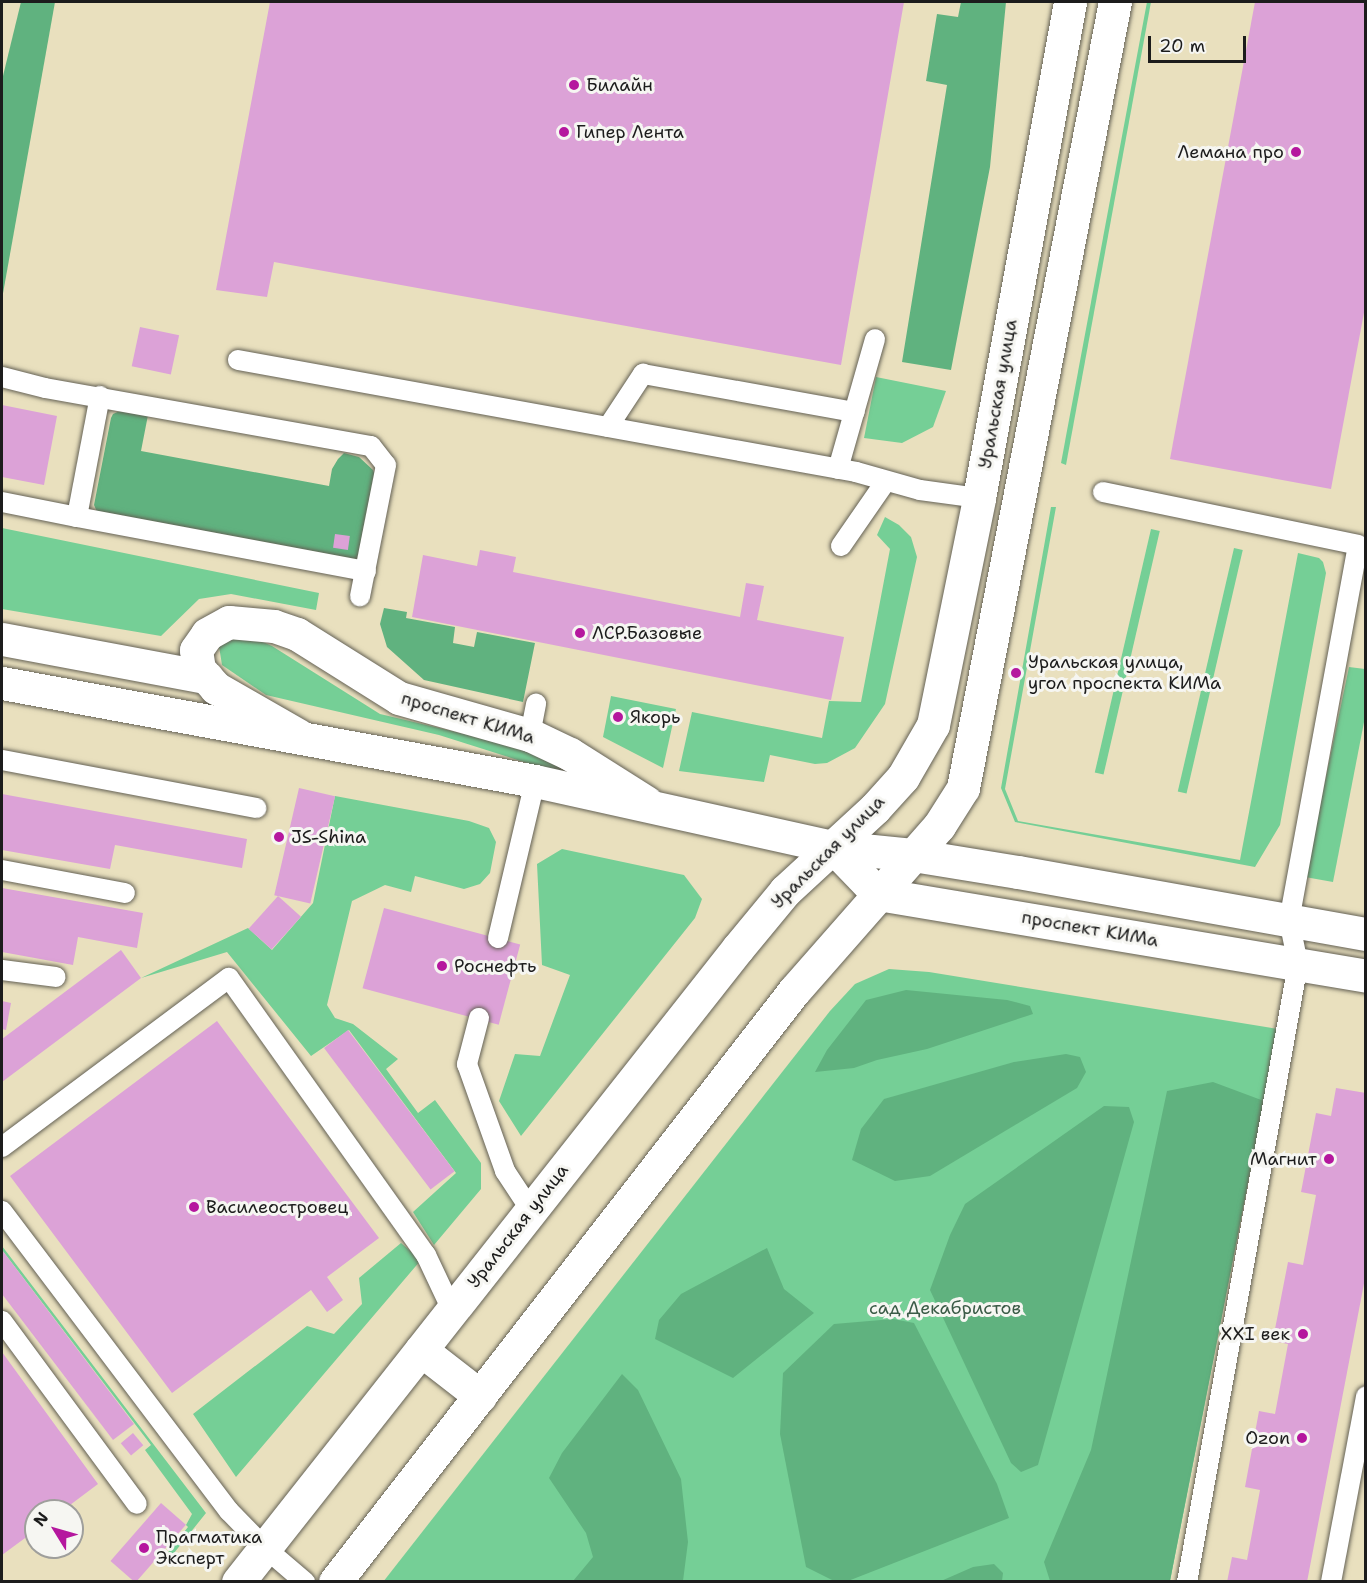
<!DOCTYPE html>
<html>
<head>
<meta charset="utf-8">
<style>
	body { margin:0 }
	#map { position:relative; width:1367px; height:1583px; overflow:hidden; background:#e9e0be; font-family:"Shantell Sans",sans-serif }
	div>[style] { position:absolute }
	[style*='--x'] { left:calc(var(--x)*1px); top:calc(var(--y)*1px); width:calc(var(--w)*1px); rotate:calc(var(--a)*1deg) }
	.green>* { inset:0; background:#75cf96; transform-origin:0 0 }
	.forest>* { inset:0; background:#60b27f }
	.building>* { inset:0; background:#dca2d7; transform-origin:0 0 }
	.roads { filter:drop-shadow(0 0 2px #646155) drop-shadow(0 0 2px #646155) }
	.lane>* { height:20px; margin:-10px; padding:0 10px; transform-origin:10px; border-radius:10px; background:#fff }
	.street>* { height:33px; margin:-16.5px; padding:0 16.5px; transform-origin:16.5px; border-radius:16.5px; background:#fff }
	.secondary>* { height:33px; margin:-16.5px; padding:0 16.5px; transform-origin:16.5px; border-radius:16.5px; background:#fff }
	.dots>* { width:16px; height:16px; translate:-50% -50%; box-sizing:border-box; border:3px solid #f6f6f2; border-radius:50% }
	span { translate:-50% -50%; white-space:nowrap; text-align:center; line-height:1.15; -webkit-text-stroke:6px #f6f6f2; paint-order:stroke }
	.poi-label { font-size:18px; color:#1c1c1c }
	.left { translate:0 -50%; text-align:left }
	.right { translate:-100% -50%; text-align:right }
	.street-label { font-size:18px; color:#1c1c1c }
	.park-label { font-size:18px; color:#3b5b47 }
	.frame { position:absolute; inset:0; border:3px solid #1c1c1c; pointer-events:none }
	.north { position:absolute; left:24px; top:1499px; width:60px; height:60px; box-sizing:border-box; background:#f6f6f2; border:2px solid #9f9f9c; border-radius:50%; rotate:307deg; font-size:16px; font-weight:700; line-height:24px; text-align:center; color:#1c1c1c }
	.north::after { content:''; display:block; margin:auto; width:21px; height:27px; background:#b5179e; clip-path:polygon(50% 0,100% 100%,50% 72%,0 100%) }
	.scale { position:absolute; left:1148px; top:36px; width:98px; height:27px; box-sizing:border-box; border:3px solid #1c1c1c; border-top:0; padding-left:8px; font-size:18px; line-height:21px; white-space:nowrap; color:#1c1c1c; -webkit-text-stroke:4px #f6f6f2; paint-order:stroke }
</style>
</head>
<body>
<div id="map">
	<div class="green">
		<div style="clip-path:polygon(1147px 2px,1151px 2px,1066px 465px,1061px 463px)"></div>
		<div style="clip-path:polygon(876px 377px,946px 391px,933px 427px,902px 443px,864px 438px)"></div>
		<div style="clip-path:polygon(1051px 507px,1056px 507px,1005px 789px,1018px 821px,1240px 860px,1298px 553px,1319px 558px,1323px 562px,1326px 573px,1280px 825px,1255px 867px,1015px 822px,1001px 788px)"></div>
		<div style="clip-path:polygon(885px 517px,899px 525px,911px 537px,917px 557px,885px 704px,855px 748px,827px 763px,815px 764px,770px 755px,764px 782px,679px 771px,692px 712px,822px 738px,829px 701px,861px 702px,890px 549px,877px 535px)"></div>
		<div style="clip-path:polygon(2px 528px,319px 593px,316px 610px,231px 594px,199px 599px,161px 636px,2px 609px)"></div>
		<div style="left:1151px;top:529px;width:9px;height:250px;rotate:13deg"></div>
		<div style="left:1234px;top:548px;width:9px;height:250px;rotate:13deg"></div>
		<div style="clip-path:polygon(226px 637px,252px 637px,272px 646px,380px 714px,519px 747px,570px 770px,568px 776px,439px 735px,266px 695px,222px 665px,219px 646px)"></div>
		<div style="clip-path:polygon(1349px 667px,1365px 669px,1365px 717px,1333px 882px,1305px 877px)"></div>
		<div style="clip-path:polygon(611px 696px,676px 709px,663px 768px,603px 737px)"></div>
		<div style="clip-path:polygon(335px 796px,469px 821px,489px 828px,496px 842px,490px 873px,480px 884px,464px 889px,415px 876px,411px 892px,385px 885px,352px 901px,327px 1005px,335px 1018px,353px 1024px,398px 1059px,386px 1069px,418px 1113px,435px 1100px,481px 1163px,481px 1189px,434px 1245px,413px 1212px,456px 1173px,349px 1030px,311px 1056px,227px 952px,141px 978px,248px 928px,272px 950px,313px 903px)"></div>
		<div style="clip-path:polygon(562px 849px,684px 875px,702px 899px,695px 918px,521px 1136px,499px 1101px,515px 1054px,540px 1056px,570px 975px,542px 965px,537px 864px)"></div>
		<div style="clip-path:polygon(889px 969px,929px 972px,1278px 1029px,1170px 1581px,383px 1582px,830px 1011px,855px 984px)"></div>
		<div style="clip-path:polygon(401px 1243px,421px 1260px,236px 1477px,193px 1414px,307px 1326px,334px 1334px,362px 1304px,359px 1278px)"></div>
		<div style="clip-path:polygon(2px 1246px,206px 1513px,170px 1558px,166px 1555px,188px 1527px,186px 1525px,192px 1514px,145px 1450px,151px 1445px,2px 1250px)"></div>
	</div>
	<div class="forest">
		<div style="clip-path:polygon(21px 2px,55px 2px,2px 299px,2px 80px)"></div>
		<div style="clip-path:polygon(961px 2px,1006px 2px,990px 167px,951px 370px,902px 362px,947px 85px,926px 81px,937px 14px,958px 17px)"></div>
		<div style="clip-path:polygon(122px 410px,148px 415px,141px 451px,329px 486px,332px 469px,338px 459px,344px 453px,359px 457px,373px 470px,377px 481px,364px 565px,98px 514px,94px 505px,111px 418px,113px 414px)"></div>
		<div style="clip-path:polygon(384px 608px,407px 612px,406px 618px,455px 627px,453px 643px,474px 647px,477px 632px,535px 643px,523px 702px,424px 680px,387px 647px,380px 624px)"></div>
		<div style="clip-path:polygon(906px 990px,1007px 1000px,1030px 1006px,1033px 1014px,927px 1049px,877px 1060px,854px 1068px,815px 1072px,827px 1050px,866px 1000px)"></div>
		<div style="clip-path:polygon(1066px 1054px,1080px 1057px,1086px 1072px,1077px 1088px,930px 1176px,895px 1181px,852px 1160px,861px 1129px,884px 1099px,1014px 1062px)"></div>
		<div style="clip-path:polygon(1213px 1082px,1264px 1101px,1170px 1581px,1050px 1581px,1044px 1562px,1091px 1450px,1167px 1091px)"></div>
		<div style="clip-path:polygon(1104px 1106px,1129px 1107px,1134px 1122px,1038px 1465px,1021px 1472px,1011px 1463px,930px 1290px,950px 1235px,965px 1204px)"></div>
		<div style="clip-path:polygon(767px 1248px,784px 1289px,814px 1313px,733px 1378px,655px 1339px,659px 1320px,681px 1294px)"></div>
		<div style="clip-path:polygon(893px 1319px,914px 1323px,997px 1484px,1009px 1518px,848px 1581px,834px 1581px,806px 1567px,780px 1434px,783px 1373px,834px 1324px)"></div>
		<div style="clip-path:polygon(622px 1374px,638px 1390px,681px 1479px,688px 1542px,683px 1581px,573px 1581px,593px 1557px,586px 1533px,549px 1478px,562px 1453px)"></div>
		<div style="clip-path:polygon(994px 1564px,1003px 1573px,1002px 1581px,941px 1581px,973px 1567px)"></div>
	</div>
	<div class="building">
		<div style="clip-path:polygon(270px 2px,904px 2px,841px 365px,274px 262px,267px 297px,216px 290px)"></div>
		<div style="clip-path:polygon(1255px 2px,1366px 2px,1366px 302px,1331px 489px,1170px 459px)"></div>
		<div style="left:140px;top:327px;width:40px;height:40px;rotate:12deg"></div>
		<div style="clip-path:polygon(2px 405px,57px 416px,44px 485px,2px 477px)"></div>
		<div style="left:335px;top:534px;width:15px;height:14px;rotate:8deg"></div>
		<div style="clip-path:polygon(480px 550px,516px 557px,513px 572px,740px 617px,746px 583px,764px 586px,757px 620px,844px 637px,831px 700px,412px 617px,423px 555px,477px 566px)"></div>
		<div style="left:299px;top:788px;width:37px;height:110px;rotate:13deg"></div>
		<div style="clip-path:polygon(2px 794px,247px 839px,242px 868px,115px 845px,110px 869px,2px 850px)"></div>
		<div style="clip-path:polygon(2px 888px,143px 913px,137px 948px,78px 937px,73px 965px,2px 952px)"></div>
		<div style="left:278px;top:896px;width:31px;height:44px;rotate:42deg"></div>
		<div style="left:384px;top:908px;width:141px;height:83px;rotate:15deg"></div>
		<div style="clip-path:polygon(121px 950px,141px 978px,2px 1082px,2px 1039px)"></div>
		<div style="clip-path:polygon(2px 1001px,11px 1003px,6px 1030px,2px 1029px)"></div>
		<div style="clip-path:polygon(217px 1021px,379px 1238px,327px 1277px,343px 1300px,327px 1312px,311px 1290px,172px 1393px,10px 1176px)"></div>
		<div style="left:348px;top:1030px;width:177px;height:30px;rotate:53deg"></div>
		<div style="clip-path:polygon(1336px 1088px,1366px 1093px,1366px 1273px,1307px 1582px,1227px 1582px,1232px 1557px,1247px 1560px,1260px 1490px,1245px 1487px,1259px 1411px,1275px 1414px,1288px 1344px,1273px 1341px,1275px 1329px,1288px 1262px,1303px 1265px,1316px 1195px,1301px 1192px,1316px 1113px,1331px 1116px)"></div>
		<div style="clip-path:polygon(2px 1250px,134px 1424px,113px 1440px,2px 1294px)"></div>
		<div style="clip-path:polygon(2px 1352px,98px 1484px,62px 1511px,36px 1511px,36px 1530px,2px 1555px)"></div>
		<div style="left:133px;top:1433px;width:16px;height:16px;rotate:50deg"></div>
		<div style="left:161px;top:1503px;width:33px;height:77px;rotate:41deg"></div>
	</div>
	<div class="roads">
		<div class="lane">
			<div style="--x:238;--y:360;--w:628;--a:10.27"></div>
			<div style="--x:856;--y:472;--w:66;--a:15.7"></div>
			<div style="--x:920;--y:490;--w:60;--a:7.7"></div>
			<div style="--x:2;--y:377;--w:44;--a:14.3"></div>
			<div style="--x:45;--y:388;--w:331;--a:10.1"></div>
			<div style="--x:371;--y:446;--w:24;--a:52"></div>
			<div style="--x:386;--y:465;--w:134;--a:101.2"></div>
			<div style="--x:100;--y:396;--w:123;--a:100.8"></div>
			<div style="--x:77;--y:517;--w:294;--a:10.6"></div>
			<div style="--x:608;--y:427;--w:64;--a:-56.6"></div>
			<div style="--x:643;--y:374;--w:215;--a:10.2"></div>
			<div style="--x:838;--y:469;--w:135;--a:-74.1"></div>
			<div style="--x:1103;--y:492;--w:260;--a:11.7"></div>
			<div style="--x:1358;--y:545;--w:381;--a:100.4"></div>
			<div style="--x:1289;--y:920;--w:45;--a:78.4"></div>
			<div style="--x:1298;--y:964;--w:628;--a:100.18"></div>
			<div style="--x:2;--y:502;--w:76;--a:11.3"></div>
			<div style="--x:841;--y:546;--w:79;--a:-55.3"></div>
			<div style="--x:530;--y:735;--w:32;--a:-79"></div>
			<div style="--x:2;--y:760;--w:259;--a:10.7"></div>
			<div style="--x:2;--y:870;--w:125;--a:10.6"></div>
			<div style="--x:498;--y:938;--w:161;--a:-76.7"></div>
			<div style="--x:2;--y:970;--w:54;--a:7.4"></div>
			<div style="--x:479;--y:1018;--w:48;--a:104.6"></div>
			<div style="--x:467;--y:1064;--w:114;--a:70.4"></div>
			<div style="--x:505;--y:1171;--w:45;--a:56.7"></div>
			<div style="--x:2;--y:1147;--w:283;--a:-36.7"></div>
			<div style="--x:229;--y:978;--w:340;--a:54.6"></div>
			<div style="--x:426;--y:1255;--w:61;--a:64.7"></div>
			<div style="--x:2;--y:1211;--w:376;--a:52.9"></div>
			<div style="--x:229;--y:1511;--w:50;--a:45.8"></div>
			<div style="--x:264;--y:1547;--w:54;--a:40.5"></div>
			<div style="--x:2;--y:1321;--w:227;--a:53.6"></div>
			<div style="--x:1331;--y:1582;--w:189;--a:-79.3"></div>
		</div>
		<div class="street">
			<div style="--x:2;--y:639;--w:208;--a:10.6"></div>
			<div style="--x:298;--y:735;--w:95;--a:-150.2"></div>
			<div style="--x:216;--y:688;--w:25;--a:-132"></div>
			<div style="--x:199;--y:669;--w:19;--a:-99"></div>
			<div style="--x:196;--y:650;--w:19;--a:-55"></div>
			<div style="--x:207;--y:634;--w:25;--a:-29"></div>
			<div style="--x:229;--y:622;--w:45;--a:5.1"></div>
			<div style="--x:274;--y:626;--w:24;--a:19"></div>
			<div style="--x:297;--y:634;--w:120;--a:32.1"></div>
			<div style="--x:399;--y:698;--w:136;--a:15.8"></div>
			<div style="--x:530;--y:735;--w:44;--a:25.4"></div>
			<div style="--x:570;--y:754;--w:90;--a:32.3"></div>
		</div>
		<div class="secondary">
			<div style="--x:2;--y:683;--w:542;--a:10.42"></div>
			<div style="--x:535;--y:781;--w:305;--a:12.5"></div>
			<div style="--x:833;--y:847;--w:80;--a:5.7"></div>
			<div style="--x:913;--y:855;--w:106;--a:9.2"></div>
			<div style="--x:1018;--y:872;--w:353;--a:10.1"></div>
			<div style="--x:833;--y:847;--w:65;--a:46.2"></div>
			<div style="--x:878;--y:894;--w:495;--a:9.5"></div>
			<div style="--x:421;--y:1350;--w:75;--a:37.9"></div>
			<div style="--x:238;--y:1582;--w:807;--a:-51.74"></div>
			<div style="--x:738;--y:948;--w:74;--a:-50.5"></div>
			<div style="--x:785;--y:891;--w:122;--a:-42.7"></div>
			<div style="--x:875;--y:808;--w:42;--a:-47.9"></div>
			<div style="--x:903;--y:777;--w:60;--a:-60"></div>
			<div style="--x:933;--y:725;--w:232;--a:-78.5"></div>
			<div style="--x:979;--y:498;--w:504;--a:-79.6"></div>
			<div style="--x:335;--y:1582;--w:748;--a:-52.17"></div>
			<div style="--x:794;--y:991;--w:220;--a:-48.7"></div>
			<div style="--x:939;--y:826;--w:45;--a:-57.7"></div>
			<div style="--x:963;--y:788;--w:801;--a:-79.06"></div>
		</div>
	</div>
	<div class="dots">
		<div style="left:574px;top:85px;background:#b5179e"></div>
		<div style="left:564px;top:132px;background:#b5179e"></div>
		<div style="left:1296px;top:152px;background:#b5179e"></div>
		<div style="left:580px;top:633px;background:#b5179e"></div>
		<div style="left:1016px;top:673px;background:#b5179e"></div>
		<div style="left:618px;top:717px;background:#b5179e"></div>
		<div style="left:279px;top:837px;background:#b5179e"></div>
		<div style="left:442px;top:966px;background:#b5179e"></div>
		<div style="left:1329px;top:1159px;background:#b5179e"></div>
		<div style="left:194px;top:1207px;background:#b5179e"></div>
		<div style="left:1303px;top:1334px;background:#b5179e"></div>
		<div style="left:1302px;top:1438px;background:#b5179e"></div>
		<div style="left:144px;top:1548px;background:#b5179e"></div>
	</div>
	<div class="poi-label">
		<span class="left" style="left:586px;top:85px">Билайн</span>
		<span class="left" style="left:576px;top:132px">Гипер Лента</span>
		<span class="right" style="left:1284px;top:152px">Лемана про</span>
		<span class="left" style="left:592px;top:633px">ЛСР.Базовые</span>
		<span class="left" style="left:1028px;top:673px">Уральская улица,<br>угол проспекта КИМа</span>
		<span class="left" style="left:630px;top:717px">Якорь</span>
		<span class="left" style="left:291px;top:837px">JS-Shina</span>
		<span class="left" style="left:454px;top:966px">Роснефть</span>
		<span class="right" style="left:1317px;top:1159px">Магнит</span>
		<span class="left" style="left:206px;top:1207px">Василеостровец</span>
		<span class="right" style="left:1290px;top:1334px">XXI век</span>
		<span class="right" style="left:1290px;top:1438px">Ozon</span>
		<span class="left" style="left:156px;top:1548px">Прагматика<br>Эксперт</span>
	</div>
	<div class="street-label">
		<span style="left:998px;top:394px;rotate:-80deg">Уральская улица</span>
		<span style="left:468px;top:718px;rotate:17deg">проспект КИМа</span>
		<span style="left:828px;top:852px;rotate:-45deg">Уральская улица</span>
		<span style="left:1090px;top:929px;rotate:10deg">проспект КИМа</span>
		<span style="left:518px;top:1226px;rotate:-52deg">Уральская улица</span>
	</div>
	<div class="park-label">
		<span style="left:945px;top:1308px">сад Декабристов</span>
	</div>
	<div class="frame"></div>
	<div class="north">N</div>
	<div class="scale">20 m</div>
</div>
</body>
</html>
